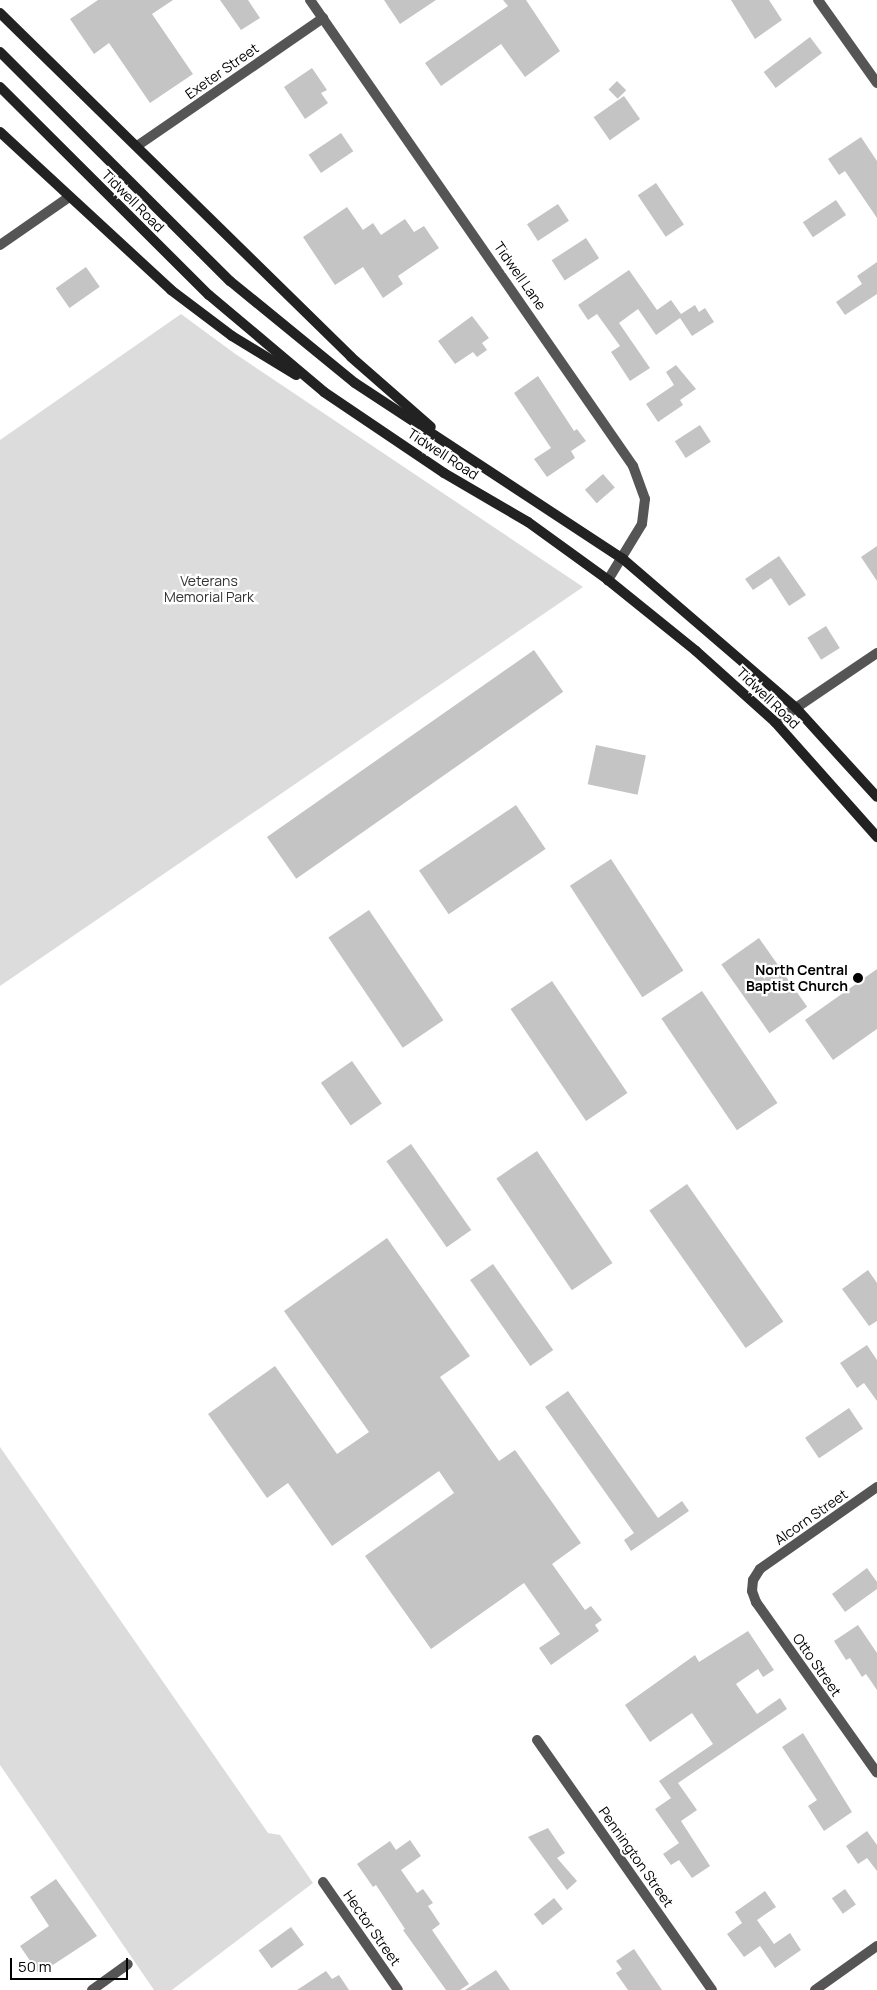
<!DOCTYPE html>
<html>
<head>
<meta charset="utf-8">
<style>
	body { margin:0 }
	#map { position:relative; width:877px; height:1990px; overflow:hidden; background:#fff; font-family:Manrope,sans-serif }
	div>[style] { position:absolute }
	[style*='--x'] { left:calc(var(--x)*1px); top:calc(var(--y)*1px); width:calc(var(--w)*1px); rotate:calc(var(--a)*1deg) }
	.green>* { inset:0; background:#dcdcdc }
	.building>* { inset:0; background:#c4c4c4; transform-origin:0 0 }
	.street>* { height:10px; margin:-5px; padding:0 5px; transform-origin:5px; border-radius:5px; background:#555 }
	.secondary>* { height:10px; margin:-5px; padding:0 5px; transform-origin:5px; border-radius:5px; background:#222 }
	.dots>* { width:14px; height:14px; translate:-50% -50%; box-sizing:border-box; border:2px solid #fff; border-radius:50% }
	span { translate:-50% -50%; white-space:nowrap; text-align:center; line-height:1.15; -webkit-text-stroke:4.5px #fff; paint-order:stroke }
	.street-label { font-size:14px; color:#000 }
	.park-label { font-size:14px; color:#333 }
	.poi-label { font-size:14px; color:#000; font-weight:700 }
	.right { translate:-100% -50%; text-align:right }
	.scale { position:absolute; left:10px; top:1958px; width:118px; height:22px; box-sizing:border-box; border:2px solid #000; border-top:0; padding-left:6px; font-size:15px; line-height:18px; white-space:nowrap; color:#000; -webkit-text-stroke:4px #fff; paint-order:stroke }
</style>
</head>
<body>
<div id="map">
	<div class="green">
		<div style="clip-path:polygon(181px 314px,234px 353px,583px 587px,0 986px,0 440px)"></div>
		<div style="clip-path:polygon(0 1447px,268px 1833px,280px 1835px,313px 1883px,172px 1990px,154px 1990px,0 1765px)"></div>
	</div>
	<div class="building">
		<div style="clip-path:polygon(98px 0,173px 0,152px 14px,193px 74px,150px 103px,109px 43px,94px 54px,70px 19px)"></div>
		<div style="clip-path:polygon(220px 0,248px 0,260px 18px,241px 30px)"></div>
		<div style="clip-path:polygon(384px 0,436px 0,400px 24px)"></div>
		<div style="clip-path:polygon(503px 0,526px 0,560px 51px,525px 77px,501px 44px,441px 86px,425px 63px,508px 6px)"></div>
		<div style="clip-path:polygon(731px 0,769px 0,782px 20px,755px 39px)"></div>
		<div style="left:810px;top:37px;width:20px;height:58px;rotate:53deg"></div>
		<div style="clip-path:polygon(312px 68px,327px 90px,321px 93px,328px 103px,305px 119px,284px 87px)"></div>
		<div style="left:617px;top:81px;width:13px;height:12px;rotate:45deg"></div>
		<div style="left:624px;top:96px;width:28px;height:37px;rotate:55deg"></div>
		<div style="left:341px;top:133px;width:22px;height:39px;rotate:56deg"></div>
		<div style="clip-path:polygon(861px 137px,877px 161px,877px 218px,845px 171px,839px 175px,828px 159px)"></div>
		<div style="left:656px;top:183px;width:50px;height:22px;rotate:56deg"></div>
		<div style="left:836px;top:200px;width:18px;height:40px;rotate:56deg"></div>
		<div style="left:558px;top:204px;width:20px;height:37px;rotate:57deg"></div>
		<div style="clip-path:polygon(347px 207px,363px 230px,373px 223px,381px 235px,405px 219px,414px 232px,424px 226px,439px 248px,398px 276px,403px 284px,383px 298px,363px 267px,335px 285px,303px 237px)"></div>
		<div style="left:586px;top:238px;width:24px;height:41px;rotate:57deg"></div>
		<div style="clip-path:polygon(877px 262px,877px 294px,845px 315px,836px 302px,862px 284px,857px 276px)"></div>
		<div style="left:86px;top:267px;width:24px;height:37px;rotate:55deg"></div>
		<div style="clip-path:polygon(629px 270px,657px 310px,671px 300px,681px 314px,695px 305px,699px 312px,705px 308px,714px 322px,692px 336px,680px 318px,656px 335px,638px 309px,619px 323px,650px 368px,630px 381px,611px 352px,620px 346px,597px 314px,588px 320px,578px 305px)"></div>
		<div style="clip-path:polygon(472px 316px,489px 338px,482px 343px,487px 350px,477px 357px,473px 352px,455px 364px,438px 341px)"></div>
		<div style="clip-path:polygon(676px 365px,696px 389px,680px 400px,683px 405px,658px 422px,646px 404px,674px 385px,666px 372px)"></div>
		<div style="clip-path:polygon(538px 376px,574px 431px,577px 429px,586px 441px,571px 451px,575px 458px,547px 477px,534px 459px,551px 448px,514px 393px)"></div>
		<div style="left:700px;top:425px;width:20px;height:30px;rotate:57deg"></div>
		<div style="left:603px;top:474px;width:18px;height:24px;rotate:49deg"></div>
		<div style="clip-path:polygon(877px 546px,877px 581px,861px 557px)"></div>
		<div style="clip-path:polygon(779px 556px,806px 595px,789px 606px,771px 578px,753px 590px,745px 579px)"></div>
		<div style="left:826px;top:626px;width:26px;height:22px;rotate:58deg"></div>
		<div style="left:534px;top:650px;width:51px;height:326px;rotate:55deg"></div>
		<div style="left:596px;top:745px;width:51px;height:40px;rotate:12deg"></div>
		<div style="left:516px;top:805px;width:53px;height:117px;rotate:56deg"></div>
		<div style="left:611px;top:859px;width:133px;height:49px;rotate:57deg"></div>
		<div style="left:369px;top:910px;width:133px;height:49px;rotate:56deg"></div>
		<div style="left:759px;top:938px;width:84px;height:46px;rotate:55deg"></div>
		<div style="clip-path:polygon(877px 969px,877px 1029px,833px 1060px,805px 1020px)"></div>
		<div style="left:552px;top:981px;width:135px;height:50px;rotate:56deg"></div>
		<div style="left:702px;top:991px;width:135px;height:49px;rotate:56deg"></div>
		<div style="left:352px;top:1061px;width:52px;height:38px;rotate:55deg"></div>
		<div style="left:411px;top:1144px;width:105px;height:30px;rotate:55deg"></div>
		<div style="left:537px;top:1151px;width:135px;height:49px;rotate:56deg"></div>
		<div style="left:687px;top:1184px;width:168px;height:46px;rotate:55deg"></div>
		<div style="clip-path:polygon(387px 1238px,470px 1356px,440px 1377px,499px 1461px,515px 1450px,581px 1543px,552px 1564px,585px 1610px,591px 1606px,602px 1620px,595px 1625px,599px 1631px,551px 1665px,539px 1648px,560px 1634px,524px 1583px,431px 1649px,365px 1556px,454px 1493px,439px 1471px,332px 1546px,288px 1483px,267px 1498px,208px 1414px,275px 1366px,337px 1454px,369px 1432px,284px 1311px)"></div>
		<div style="left:493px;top:1264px;width:105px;height:28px;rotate:55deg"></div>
		<div style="clip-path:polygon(868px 1270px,877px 1283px,877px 1321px,869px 1326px,842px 1289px)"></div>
		<div style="clip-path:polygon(867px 1345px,877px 1360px,877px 1401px,864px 1383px,857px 1388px,840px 1363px)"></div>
		<div style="clip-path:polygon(568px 1391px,658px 1518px,682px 1501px,689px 1511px,631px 1551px,624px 1540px,634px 1533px,545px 1407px)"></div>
		<div style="left:849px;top:1408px;width:25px;height:53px;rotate:56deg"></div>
		<div style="clip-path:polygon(867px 1568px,877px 1582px,877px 1589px,845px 1612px,832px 1594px)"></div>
		<div style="clip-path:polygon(858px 1625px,877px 1653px,877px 1690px,866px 1674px,862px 1677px,850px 1658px,846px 1660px,834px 1641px)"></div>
		<div style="clip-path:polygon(748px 1631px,774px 1670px,763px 1677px,758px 1669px,736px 1684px,757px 1714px,780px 1698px,787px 1709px,678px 1783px,697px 1810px,681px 1821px,710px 1866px,692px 1878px,679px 1860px,671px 1865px,663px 1854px,679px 1843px,655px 1809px,671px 1798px,659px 1781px,713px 1744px,692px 1713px,650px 1742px,625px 1705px,695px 1655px,699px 1662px)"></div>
		<div style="clip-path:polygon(803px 1733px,852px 1812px,824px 1831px,808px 1806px,817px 1800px,782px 1747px)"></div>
		<div style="clip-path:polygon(548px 1828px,565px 1853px,557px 1858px,577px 1881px,567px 1890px,528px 1837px)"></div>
		<div style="clip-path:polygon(867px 1831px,877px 1845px,877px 1871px,867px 1858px,858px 1864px,846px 1846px)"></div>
		<div style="clip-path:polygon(410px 1840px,421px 1856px,401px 1870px,417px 1893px,423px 1889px,433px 1903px,428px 1906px,440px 1924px,432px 1930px,469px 1984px,460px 1990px,446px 1990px,403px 1930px,405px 1929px,376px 1885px,373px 1887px,357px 1864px,390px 1841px,396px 1850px)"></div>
		<div style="clip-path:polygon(56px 1879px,97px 1936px,39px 1974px,20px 1946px,49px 1926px,30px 1897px)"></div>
		<div style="left:845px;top:1889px;width:19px;height:16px;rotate:55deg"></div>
		<div style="clip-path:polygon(765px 1891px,776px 1907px,757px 1920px,774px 1944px,790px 1933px,801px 1950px,775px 1968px,760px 1946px,744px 1957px,727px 1934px,742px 1923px,735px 1912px)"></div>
		<div style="left:554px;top:1898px;width:14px;height:26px;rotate:51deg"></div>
		<div style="left:291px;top:1927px;width:22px;height:40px;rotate:54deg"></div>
		<div style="clip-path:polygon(634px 1949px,662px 1990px,628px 1990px,616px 1973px,622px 1969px,616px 1961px)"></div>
		<div style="clip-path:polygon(496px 1970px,510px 1990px,465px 1990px)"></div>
		<div style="clip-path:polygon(326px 1971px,332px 1979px,339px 1975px,349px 1990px,297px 1990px)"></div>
	</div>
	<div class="street">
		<div style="--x:310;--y:0;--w:567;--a:55.27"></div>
		<div style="--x:633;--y:466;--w:35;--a:70"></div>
		<div style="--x:645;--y:499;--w:25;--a:97"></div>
		<div style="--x:642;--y:524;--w:66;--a:121.3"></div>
		<div style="--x:818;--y:0;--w:102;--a:54.6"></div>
		<div style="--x:137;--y:146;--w:226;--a:-34.5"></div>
		<div style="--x:0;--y:245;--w:84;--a:-34.8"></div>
		<div style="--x:775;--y:722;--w:123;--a:-34.1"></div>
		<div style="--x:877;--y:1487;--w:143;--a:145"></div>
		<div style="--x:760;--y:1569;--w:13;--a:122"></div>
		<div style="--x:753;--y:1580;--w:11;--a:95"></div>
		<div style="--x:752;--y:1591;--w:12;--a:70"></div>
		<div style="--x:756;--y:1602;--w:209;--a:54.7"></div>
		<div style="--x:537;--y:1740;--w:305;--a:55"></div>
		<div style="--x:323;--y:1882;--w:131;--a:55.2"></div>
		<div style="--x:92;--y:1990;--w:44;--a:-35.8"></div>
		<div style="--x:815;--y:1990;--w:76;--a:-35.4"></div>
	</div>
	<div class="secondary">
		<div style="--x:0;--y:13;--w:491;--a:44.4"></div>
		<div style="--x:351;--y:357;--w:106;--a:41.2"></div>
		<div style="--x:0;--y:52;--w:325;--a:44.9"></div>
		<div style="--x:230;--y:281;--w:161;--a:39.2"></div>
		<div style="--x:355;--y:383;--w:321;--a:33.3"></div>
		<div style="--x:623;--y:559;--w:228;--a:40.7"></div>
		<div style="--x:796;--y:708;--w:120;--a:47.7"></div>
		<div style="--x:0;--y:87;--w:295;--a:44.9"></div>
		<div style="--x:209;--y:295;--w:150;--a:40.1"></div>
		<div style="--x:324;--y:392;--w:145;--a:34"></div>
		<div style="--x:444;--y:473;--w:97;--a:30.3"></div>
		<div style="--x:528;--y:522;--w:99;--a:35.9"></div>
		<div style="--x:608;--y:580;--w:113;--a:38.9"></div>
		<div style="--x:696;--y:651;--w:106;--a:41.9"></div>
		<div style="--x:775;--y:722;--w:154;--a:48.4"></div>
		<div style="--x:0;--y:132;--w:233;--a:42.7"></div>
		<div style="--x:171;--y:290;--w:76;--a:37"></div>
		<div style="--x:232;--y:336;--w:75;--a:31.4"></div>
	</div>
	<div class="dots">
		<div style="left:858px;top:978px;background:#000"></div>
	</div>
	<div class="street-label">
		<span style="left:222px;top:71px;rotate:-35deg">Exeter Street</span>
		<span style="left:133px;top:201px;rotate:45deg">Tidwell Road</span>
		<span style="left:520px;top:276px;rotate:55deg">Tidwell Lane</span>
		<span style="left:443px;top:454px;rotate:33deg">Tidwell Road</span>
		<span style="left:768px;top:698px;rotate:44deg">Tidwell Road</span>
		<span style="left:811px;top:1517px;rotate:-35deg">Alcorn Street</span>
		<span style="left:817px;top:1665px;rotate:55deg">Otto Street</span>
		<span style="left:636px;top:1857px;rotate:55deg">Pennington Street</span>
		<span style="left:372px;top:1928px;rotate:55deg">Hector Street</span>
	</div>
	<div class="park-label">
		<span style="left:209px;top:589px">Veterans<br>Memorial Park</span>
	</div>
	<div class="poi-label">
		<span class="right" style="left:848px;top:978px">North Central<br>Baptist Church</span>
	</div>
	<div class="scale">50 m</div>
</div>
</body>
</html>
